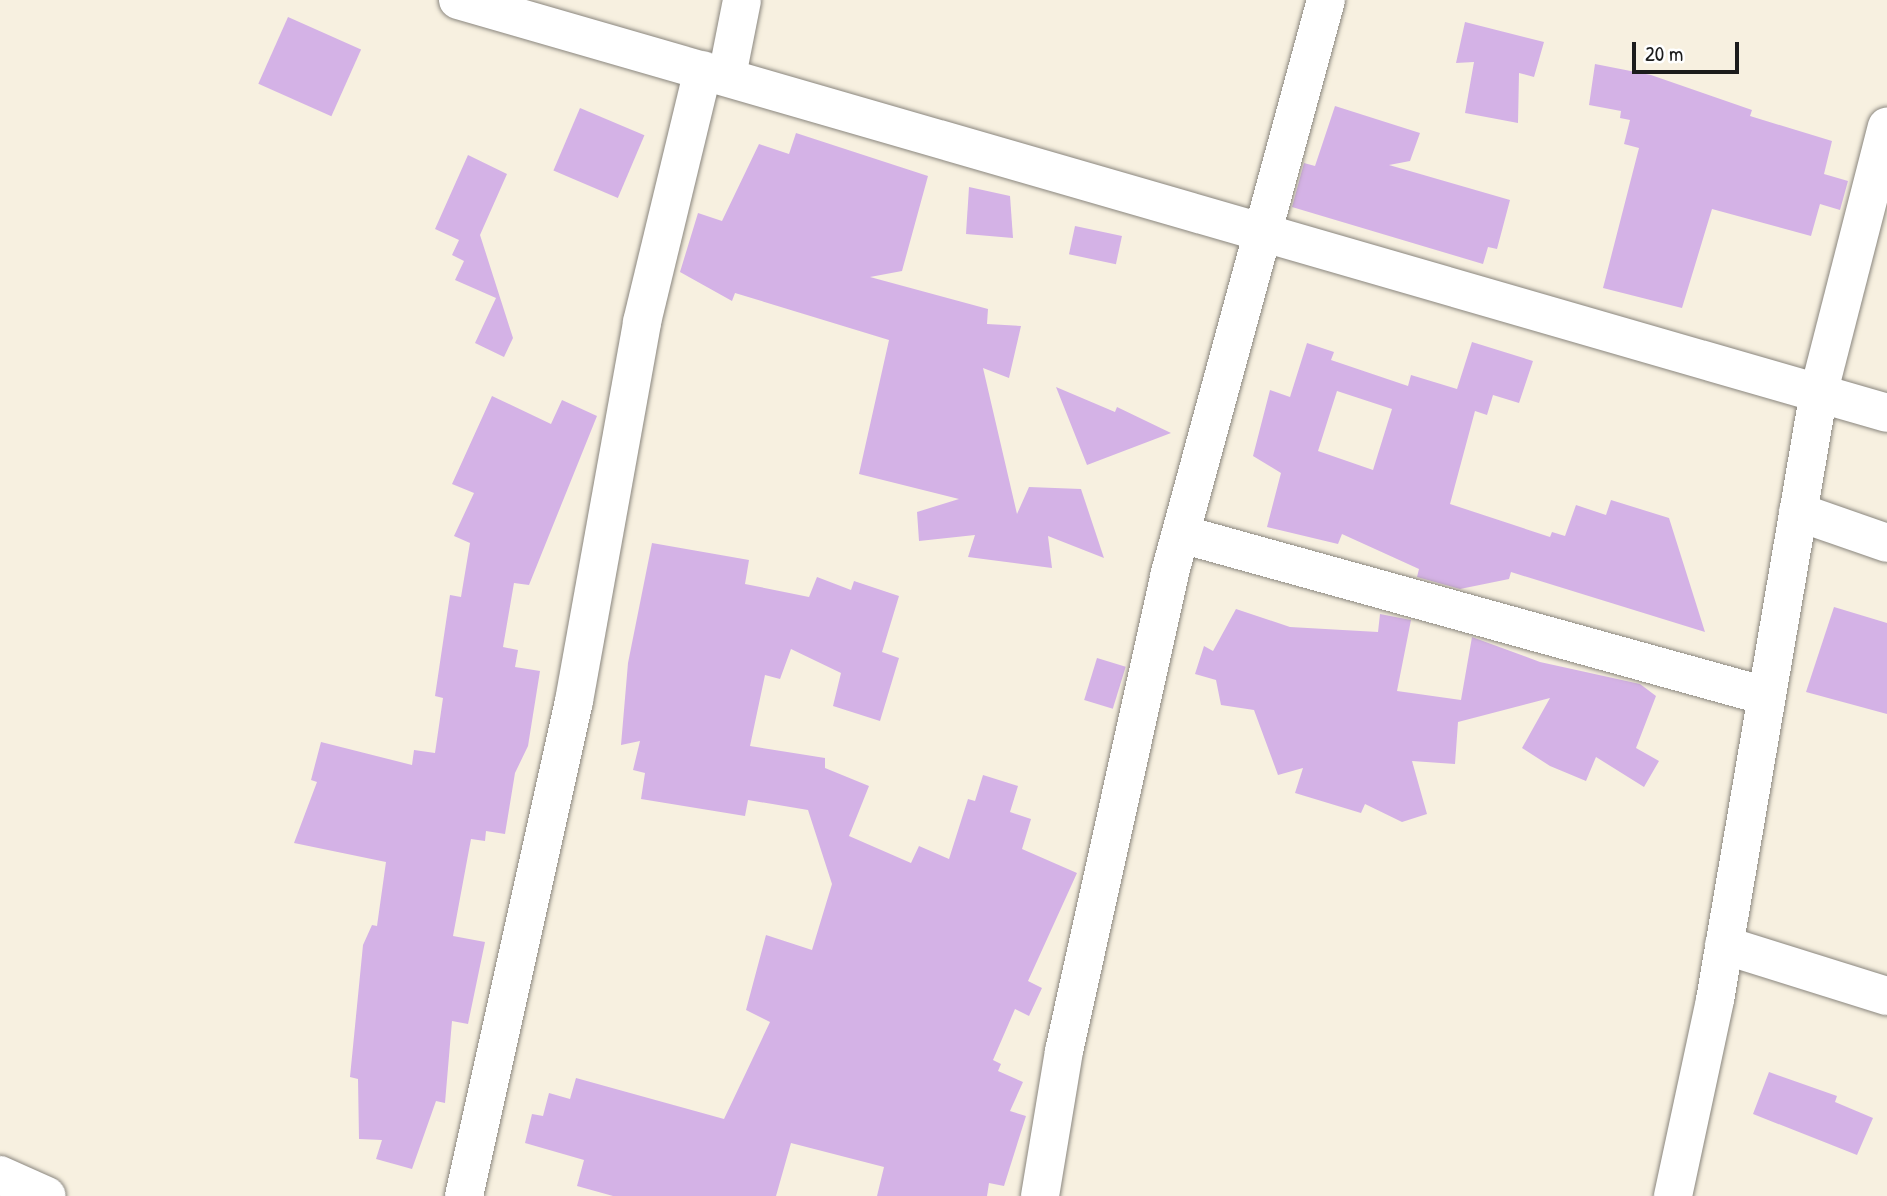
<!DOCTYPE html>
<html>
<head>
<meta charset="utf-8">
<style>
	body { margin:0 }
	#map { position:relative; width:1887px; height:1196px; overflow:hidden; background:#f7f0e0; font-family:"Patrick Hand",sans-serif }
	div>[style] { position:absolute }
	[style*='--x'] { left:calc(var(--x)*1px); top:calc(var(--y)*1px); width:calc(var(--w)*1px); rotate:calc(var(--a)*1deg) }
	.building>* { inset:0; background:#d4b2e6; transform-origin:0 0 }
	.roads { filter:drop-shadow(0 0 2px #8a867e) drop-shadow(0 0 2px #8a867e) }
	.minor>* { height:38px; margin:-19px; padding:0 19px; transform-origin:19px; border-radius:19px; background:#fff }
	.tertiary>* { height:38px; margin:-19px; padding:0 19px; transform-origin:19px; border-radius:19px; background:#fff }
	span { translate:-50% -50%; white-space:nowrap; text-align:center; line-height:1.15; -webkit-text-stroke:5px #fff; paint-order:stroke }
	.scale { position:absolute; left:1632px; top:42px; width:107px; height:32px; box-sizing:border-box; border:4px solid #1c1c1c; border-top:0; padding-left:9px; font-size:21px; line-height:24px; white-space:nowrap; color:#1c1c1c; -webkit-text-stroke:5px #fff; paint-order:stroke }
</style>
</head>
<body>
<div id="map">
	<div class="building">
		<div style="left:288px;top:17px;width:80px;height:73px;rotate:24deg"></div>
		<div style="clip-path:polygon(1465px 22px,1544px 42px,1534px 77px,1519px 73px,1518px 123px,1465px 113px,1474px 62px,1456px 63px)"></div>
		<div style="clip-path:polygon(1595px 64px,1651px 75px,1752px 110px,1750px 116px,1832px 141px,1824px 174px,1848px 181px,1840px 210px,1820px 204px,1811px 236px,1712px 209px,1682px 308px,1603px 288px,1639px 148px,1624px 144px,1630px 120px,1620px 118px,1621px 111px,1589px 105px)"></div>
		<div style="clip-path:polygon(1335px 106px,1420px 133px,1410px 161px,1389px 165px,1510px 200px,1497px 249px,1488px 247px,1483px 264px,1292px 207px,1304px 163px,1315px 166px)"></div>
		<div style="left:580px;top:108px;width:70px;height:68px;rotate:23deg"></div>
		<div style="clip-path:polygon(796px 133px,928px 176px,902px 271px,870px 277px,988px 309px,987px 324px,1021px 326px,1009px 378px,983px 368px,1017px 514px,1029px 487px,1081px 489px,1104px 558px,1048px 536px,1052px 568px,968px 557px,975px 535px,919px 541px,917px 512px,959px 499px,859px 474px,889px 340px,735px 293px,732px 301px,680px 272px,698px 213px,722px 221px,759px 144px,789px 154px)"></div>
		<div style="clip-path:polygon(468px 155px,507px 174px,480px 235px,513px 338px,504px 357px,475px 343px,496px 298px,455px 280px,464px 261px,452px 255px,459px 240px,435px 229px)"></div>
		<div style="clip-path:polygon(969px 187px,1010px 196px,1013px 238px,966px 234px)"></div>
		<div style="left:1075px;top:226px;width:48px;height:29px;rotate:12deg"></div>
		<div style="clip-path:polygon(evenodd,1472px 342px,1533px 361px,1519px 403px,1493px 395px,1487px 415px,1475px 411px,1450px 504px,1550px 537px,1552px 532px,1565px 536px,1576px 505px,1606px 515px,1611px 500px,1669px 518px,1705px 632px,1511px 572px,1509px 579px,1460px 589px,1417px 577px,1419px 569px,1342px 534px,1338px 544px,1267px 527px,1281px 473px,1253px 456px,1270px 390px,1290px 397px,1307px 343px,1334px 352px,1331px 360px,1408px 386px,1411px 375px,1457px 389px,1472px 342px,1337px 391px,1392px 409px,1373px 470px,1318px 451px,1337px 391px)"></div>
		<div style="clip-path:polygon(1056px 387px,1115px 412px,1117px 407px,1171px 433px,1087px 465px)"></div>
		<div style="clip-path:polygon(492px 396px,551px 424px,562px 400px,597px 416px,529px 585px,514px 583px,503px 647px,518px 650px,515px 667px,540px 671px,528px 746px,515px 773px,505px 834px,486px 831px,485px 841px,471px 839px,453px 936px,485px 942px,468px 1024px,452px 1021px,445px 1103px,436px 1101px,412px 1169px,376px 1159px,382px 1140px,359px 1139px,358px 1079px,350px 1077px,363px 945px,372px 925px,377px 926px,386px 862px,294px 843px,317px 782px,311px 780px,321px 742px,412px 765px,414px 750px,435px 753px,443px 698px,435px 696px,450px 595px,461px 597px,470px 543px,454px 536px,474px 493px,452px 484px)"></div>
		<div style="clip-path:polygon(652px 543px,749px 560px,745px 584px,809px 597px,817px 577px,851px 590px,854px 581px,899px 596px,882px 652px,899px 658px,880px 721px,833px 706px,841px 673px,791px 649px,780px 679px,765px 675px,750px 746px,825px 758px,825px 768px,869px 786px,849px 836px,911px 863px,919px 846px,949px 859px,968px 799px,975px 801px,983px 775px,1018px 786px,1010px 812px,1031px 819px,1022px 849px,1077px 873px,1028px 981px,1042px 988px,1029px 1016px,1015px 1009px,993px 1060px,1001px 1064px,998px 1071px,1023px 1082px,1010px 1111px,1026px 1116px,1004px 1186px,989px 1183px,987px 1196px,877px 1196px,884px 1167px,791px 1143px,776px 1196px,613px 1196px,577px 1186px,584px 1160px,525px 1143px,532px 1114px,543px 1116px,549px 1093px,570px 1099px,576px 1078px,724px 1119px,770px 1022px,746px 1010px,766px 935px,812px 950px,832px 884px,808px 810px,748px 800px,745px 816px,641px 799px,645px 773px,633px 770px,640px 741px,621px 745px,628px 663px)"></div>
		<div style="clip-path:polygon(1834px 607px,1887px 623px,1887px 714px,1806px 692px)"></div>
		<div style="clip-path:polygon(1236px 609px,1290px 627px,1378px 632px,1380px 614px,1411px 620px,1397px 691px,1461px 700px,1472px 637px,1540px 662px,1640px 684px,1656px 696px,1636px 748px,1659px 761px,1644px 787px,1596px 757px,1586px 781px,1550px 766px,1522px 748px,1550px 698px,1458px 722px,1455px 764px,1412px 761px,1427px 814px,1402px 822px,1365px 804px,1361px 813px,1295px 793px,1303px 768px,1278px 775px,1254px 710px,1221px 705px,1216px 680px,1195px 674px,1204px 646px,1213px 651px)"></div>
		<div style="left:1097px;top:658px;width:30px;height:44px;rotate:17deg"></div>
		<div style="clip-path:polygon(1769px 1072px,1837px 1096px,1835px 1102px,1873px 1118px,1857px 1155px,1753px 1114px)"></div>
	</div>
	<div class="roads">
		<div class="minor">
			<div style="--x:727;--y:76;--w:77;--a:-78.8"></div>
			<div style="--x:1798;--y:512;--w:94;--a:19.2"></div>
			<div style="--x:1181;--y:534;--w:607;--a:15.48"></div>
			<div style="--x:1724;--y:945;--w:171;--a:17.4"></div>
			<div style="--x:0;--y:1175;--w:51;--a:24.1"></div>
			<div style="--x:464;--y:1196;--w:507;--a:-77.47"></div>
			<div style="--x:574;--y:701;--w:385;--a:-79.8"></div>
			<div style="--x:642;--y:322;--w:259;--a:-76.4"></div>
			<div style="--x:1040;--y:1196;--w:147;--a:-80.6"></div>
			<div style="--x:1064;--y:1051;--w:486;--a:-77.5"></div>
			<div style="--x:1169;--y:576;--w:597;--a:-74.75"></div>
			<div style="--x:1673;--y:1196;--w:200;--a:-77.9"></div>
			<div style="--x:1715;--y:1000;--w:618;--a:-80.31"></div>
			<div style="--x:1819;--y:391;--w:273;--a:-75.6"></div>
		</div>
		<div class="tertiary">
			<div style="--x:458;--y:0;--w:1487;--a:16.12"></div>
		</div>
	</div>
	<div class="scale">20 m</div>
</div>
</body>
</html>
